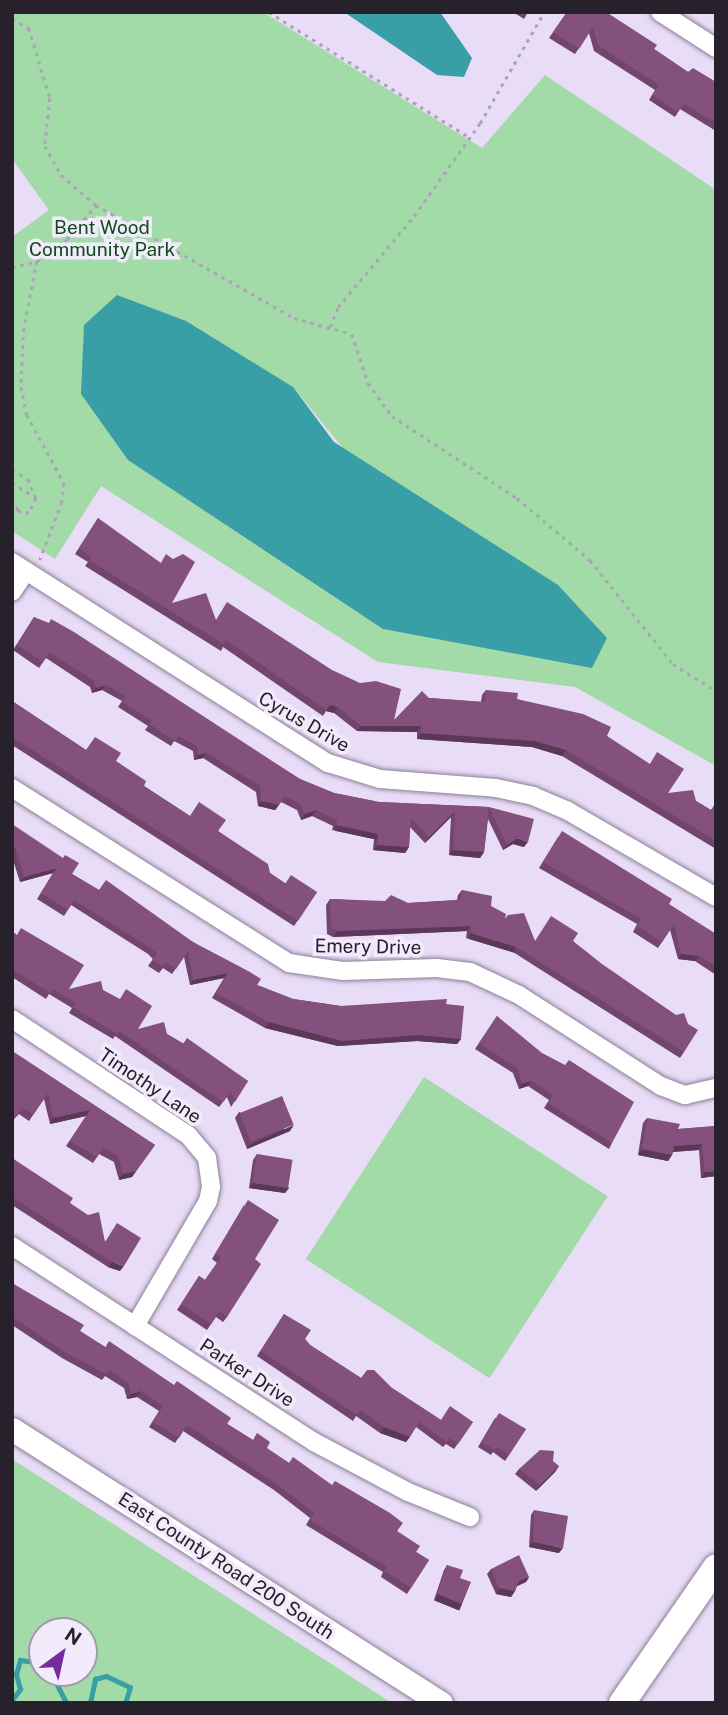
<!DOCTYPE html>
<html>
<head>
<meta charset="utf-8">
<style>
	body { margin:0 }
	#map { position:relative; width:728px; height:1715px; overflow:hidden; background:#e8dcf6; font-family:"Public Sans",sans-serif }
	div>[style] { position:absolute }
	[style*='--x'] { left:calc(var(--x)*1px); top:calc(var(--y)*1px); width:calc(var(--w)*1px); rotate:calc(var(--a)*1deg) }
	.green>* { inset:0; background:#a2daa8; transform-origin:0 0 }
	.water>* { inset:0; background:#379fa5 }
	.stream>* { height:5px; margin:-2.5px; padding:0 2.5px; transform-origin:2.5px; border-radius:2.5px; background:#379fa5 }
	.path>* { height:2.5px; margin-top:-1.25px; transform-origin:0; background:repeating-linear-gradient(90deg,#ada3b8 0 3.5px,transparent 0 8.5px) }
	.roads { filter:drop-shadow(0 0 2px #8b7f97) drop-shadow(0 0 2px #8b7f97) }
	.minor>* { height:18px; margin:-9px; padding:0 9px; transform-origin:9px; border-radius:9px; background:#fff }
	.tertiary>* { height:23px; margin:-11.5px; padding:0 11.5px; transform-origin:11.5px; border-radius:11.5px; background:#fff }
	.secondary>* { height:26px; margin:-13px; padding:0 13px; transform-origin:13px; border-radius:13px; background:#fff }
	.wall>* { inset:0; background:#72456c }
	.shaded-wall>* { inset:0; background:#5c3858; transform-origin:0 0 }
	.building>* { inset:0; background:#84507d; transform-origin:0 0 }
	span { translate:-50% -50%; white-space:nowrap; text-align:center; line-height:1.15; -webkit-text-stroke:7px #f3ebfb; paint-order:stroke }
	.park-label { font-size:19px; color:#0b4b1c }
	.street-label { font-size:19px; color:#26212b }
	.frame { position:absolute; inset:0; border:14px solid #26212b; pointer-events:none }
	.north { position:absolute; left:28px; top:1617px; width:70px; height:70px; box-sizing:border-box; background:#f3ebfb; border:2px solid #a19aa8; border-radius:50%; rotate:33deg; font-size:19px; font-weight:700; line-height:28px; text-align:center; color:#26212b }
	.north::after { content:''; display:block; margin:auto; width:24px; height:32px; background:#772c9e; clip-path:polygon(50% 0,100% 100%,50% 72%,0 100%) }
</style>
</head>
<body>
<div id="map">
	<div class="green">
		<div style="clip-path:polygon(evenodd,12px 12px,263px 12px,482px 148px,545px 75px,716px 190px,716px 766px,575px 687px,378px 662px,101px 486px,55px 559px,12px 531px,12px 237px,49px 210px,12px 159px,12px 12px,293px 387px,342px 447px,388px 479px,593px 667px,383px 629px,293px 387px)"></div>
		<div style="left:424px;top:1077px;width:219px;height:217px;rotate:33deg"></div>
		<div style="clip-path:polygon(evenodd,12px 1459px,392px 1703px,12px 1703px,12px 1459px,84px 1631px,84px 1673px,42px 1673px,42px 1631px,84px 1631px)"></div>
	</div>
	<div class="water">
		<div style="clip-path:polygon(344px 12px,440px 12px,472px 58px,464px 77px,437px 75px)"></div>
		<div style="clip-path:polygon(117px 295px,186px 321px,293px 387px,334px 442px,558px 585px,607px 638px,592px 668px,383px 629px,128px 460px,81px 394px,84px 325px)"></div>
	</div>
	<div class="stream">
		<div style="--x:51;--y:1673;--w:34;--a:63"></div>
		<div style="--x:12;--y:1700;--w:14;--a:-54"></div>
		<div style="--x:20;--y:1689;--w:16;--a:-105"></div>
		<div style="--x:16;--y:1674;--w:15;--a:-74"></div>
		<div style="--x:20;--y:1660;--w:22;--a:8"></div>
		<div style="--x:90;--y:1703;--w:25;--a:-78"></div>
		<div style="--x:95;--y:1679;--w:11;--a:-15"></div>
		<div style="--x:106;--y:1676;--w:26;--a:25"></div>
		<div style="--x:130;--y:1687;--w:17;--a:107"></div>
	</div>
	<div class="path">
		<div style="--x:269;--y:12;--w:236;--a:32"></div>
		<div style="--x:12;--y:19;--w:19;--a:28"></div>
		<div style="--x:29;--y:28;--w:73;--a:73.3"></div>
		<div style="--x:50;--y:98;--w:48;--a:95.9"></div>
		<div style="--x:45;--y:146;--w:33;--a:61"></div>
		<div style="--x:61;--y:175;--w:46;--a:40.6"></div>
		<div style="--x:96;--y:205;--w:228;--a:29.7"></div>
		<div style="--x:294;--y:318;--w:60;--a:15.4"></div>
		<div style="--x:352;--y:334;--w:52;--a:71.9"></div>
		<div style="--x:368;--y:383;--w:41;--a:54"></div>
		<div style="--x:392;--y:416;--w:149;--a:33.3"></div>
		<div style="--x:517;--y:498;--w:96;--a:40.3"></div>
		<div style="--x:590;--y:560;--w:133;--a:51.4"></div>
		<div style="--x:673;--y:664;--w:51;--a:32.1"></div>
		<div style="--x:37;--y:261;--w:68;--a:101"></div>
		<div style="--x:24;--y:328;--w:59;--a:92.9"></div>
		<div style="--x:21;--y:387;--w:29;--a:78"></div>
		<div style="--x:27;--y:415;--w:77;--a:61.4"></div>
		<div style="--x:64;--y:483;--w:19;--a:96"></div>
		<div style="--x:62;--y:502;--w:62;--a:110.8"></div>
		<div style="--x:12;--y:267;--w:26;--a:-13"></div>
		<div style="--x:37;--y:261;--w:37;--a:-36"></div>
		<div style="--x:67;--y:239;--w:45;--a:-49.5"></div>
		<div style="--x:330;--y:327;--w:22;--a:-68"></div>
		<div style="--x:338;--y:307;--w:119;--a:-50.1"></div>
		<div style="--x:414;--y:216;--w:114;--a:-54.6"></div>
		<div style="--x:480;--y:123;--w:128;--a:-60"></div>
		<div style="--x:12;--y:470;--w:18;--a:29"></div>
		<div style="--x:28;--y:479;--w:21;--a:67"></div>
		<div style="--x:36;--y:498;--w:17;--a:115"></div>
		<div style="--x:29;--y:513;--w:17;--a:-170"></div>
		<div style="--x:12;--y:483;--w:26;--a:31"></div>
		<div style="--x:12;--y:500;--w:13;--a:58"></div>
	</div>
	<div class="roads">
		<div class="minor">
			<div style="--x:660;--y:12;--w:67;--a:32.7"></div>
			<div style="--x:12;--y:562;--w:375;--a:32.5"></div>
			<div style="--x:328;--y:763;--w:54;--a:17.1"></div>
			<div style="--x:380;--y:779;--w:116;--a:4.4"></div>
			<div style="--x:496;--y:788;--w:38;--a:12"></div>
			<div style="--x:533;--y:796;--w:38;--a:23"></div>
			<div style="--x:568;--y:811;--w:171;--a:30.2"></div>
			<div style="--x:12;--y:592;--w:25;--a:-56"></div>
			<div style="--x:12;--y:788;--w:328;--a:32.3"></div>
			<div style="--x:289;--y:963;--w:55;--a:8.4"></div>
			<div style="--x:343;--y:971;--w:94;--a:-1.8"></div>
			<div style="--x:437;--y:968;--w:33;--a:7"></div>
			<div style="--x:470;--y:972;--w:54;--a:25.1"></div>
			<div style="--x:519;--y:995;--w:169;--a:32.7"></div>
			<div style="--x:661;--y:1086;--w:26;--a:21"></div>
			<div style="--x:685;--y:1095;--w:32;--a:-13"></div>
			<div style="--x:12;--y:1019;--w:211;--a:33.4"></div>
			<div style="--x:188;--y:1135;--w:30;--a:50"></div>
			<div style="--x:207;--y:1158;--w:29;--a:82"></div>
			<div style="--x:211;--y:1187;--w:14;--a:102"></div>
			<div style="--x:208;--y:1201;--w:145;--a:120.3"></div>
			<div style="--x:12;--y:1246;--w:360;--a:33"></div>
			<div style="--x:314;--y:1442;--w:106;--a:28"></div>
			<div style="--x:408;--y:1492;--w:67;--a:22"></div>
		</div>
		<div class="tertiary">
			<div style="--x:12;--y:1429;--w:509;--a:32.57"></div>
		</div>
		<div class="secondary">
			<div style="--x:622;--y:1703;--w:165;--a:-55.3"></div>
		</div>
	</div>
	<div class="wall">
		<div style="clip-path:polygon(513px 12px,528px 12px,524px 19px)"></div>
		<div style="clip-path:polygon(567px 12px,654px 49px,688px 72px,716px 82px,716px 131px,680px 109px,675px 117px,649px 100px,655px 90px,594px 51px,589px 33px,575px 54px,549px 38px)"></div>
		<div style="clip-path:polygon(98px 518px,172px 603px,216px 620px,394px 720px,429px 698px,481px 702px,482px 695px,486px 690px,517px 699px,607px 736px,668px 793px,696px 801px,711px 810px,716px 803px,716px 849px,562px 756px,532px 747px,417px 739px,417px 732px,357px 731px,334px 713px,326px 711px,323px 716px,223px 647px,221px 651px,85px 566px,88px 562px,75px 554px)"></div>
		<div style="clip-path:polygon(34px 617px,300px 779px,334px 793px,379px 802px,489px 807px,524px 847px,513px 844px,503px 850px,488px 819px,484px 852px,480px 858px,449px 855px,451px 817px,425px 843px,410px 827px,409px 847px,405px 853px,373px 850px,374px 839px,332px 830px,333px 826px,312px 816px,301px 820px,297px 810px,281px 802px,275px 810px,258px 806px,256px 792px,203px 758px,194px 760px,193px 751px,174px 741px,171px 746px,145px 730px,148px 726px,118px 707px,122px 701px,102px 690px,92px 693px,90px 687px,46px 658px,39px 668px,13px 650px)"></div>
		<div style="clip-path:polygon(12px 701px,86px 750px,116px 761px,144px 786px,190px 816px,218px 831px,270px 873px,285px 883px,317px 892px,294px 926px,12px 745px)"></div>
		<div style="clip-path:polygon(12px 824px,72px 874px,99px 890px,193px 942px,257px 985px,293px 999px,341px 1006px,446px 1004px,461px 1039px,457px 1044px,417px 1041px,338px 1046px,265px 1028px,212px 998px,224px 978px,190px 985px,184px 957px,172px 974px,163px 968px,159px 973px,148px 966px,153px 959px,148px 954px,71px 905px,64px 916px,37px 899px,53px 873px,20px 882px,12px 857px)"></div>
		<div style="clip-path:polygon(558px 837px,716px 934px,716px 975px,695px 961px,678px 959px,670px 930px,658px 948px,633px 932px,637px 924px,539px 868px)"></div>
		<div style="clip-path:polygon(462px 890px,491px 906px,505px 919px,535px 941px,573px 941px,684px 1052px,680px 1058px,513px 952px,466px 938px,467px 931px,333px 937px,327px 934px,326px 905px,330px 899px,408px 903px,457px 900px,458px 895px)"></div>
		<div style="clip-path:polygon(12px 931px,69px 989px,103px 990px,138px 1029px,167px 1034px,248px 1081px,231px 1107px,227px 1097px,219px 1107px,115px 1036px,113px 1039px,69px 1013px,72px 1008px,49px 994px,46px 999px,12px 977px)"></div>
		<div style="clip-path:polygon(497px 1016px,612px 1143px,609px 1149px,544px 1108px,549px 1100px,528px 1086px,519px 1089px,513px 1073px,475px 1049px)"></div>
		<div style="clip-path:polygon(12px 1051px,155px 1145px,132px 1177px,119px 1180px,114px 1162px,99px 1154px,93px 1163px,66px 1146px,86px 1116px,50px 1124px,44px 1099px,29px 1121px,19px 1114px,12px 1121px)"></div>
		<div style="clip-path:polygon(239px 1112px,290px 1131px,247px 1149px,235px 1118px)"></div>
		<div style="clip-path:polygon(647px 1118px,678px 1129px,716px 1126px,716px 1176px,701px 1178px,699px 1150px,673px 1152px,672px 1155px,668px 1161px,638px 1155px,643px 1123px)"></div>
		<div style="clip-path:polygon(257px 1154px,289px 1188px,285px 1193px,249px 1188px,253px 1160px)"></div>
		<div style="clip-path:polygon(12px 1158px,70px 1203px,105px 1241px,120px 1271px,108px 1267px,12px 1205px)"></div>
		<div style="clip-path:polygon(244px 1205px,255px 1259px,227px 1317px,223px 1322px,216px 1317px,207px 1330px,177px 1310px,199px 1276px,205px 1280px,217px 1263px,212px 1259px)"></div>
		<div style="clip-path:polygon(12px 1283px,80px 1331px,397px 1531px,416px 1552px,429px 1560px,407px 1594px,381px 1577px,383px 1572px,306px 1525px,310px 1518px,274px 1490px,183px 1431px,175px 1443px,149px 1427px,159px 1411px,137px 1397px,127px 1399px,124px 1388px,105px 1376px,102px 1380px,62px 1358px,12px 1325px)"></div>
		<div style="clip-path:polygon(284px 1314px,310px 1345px,361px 1378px,392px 1388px,441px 1420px,473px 1422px,454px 1449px,446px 1444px,443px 1447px,416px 1427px,406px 1442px,380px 1433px,356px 1416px,353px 1421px,257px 1356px)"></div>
		<div style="clip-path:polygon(495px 1418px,526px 1429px,505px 1461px,493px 1452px,491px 1455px,478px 1447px)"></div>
		<div style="clip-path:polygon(559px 1466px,555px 1472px,536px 1491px,515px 1474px,519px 1469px)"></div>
		<div style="clip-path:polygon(534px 1510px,559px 1553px,529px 1547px,531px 1515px)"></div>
		<div style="clip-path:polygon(447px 1565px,460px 1578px,462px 1604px,458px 1610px,434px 1600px,444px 1570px)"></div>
		<div style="clip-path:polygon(491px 1569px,529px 1577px,526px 1582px,517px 1586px,515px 1591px,511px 1597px,496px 1594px,487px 1574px)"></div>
	</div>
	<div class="shaded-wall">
		<div style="clip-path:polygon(106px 685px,102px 690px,92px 693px,96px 688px)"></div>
		<div style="clip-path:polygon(330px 705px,338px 707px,334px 713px,326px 711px)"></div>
		<div style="clip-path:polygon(361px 726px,421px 726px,417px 732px,357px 731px)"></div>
		<div style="clip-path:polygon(421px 733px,535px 741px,566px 750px,562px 756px,532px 747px,417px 739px)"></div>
		<div style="clip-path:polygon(207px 753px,203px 758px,194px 760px,198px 755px)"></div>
		<div style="clip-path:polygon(261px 801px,279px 805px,275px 810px,258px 806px)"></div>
		<div style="clip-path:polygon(316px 810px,312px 816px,301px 820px,305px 814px)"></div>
		<div style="clip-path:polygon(455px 811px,451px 817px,425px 843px,429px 837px)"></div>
		<div style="left:336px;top:825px;width:43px;height:6px;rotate:12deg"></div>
		<div style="clip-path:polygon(517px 838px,528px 842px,524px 847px,513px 844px,503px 850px,507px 845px)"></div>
		<div style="clip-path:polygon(377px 845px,409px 847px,405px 853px,373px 850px)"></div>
		<div style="clip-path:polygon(453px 850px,484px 852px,480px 858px,449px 855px)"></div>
		<div style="clip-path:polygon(57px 868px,53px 873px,20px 882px,24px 877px)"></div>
		<div style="clip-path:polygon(471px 926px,467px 931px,333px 937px,337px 931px)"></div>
		<div style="left:470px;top:933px;width:48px;height:6px;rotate:17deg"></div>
		<div style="clip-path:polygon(681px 954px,699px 956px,695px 961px,678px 959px)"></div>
		<div style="clip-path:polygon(228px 973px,224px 978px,190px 985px,193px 980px)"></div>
		<div style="clip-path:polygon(269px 1022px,420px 1035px,461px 1039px,457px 1044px,417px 1041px,338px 1046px,265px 1028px)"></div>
		<div style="clip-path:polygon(532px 1081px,528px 1086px,519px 1089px,522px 1083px)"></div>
		<div style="clip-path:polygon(90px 1110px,86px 1116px,50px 1124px,53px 1118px)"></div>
		<div style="clip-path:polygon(294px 1125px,290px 1131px,247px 1149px,251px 1144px)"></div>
		<div style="clip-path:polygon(702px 1144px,699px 1150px,670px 1152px,674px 1146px)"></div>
		<div style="clip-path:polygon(642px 1149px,672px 1155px,668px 1161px,638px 1155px)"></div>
		<div style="clip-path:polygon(136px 1171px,132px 1177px,119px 1180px,123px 1174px)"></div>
		<div style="clip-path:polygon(716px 1171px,716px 1176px,701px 1178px,705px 1172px)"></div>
		<div style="clip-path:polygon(253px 1183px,289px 1188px,285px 1193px,249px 1188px)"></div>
		<div style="clip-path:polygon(112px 1262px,124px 1266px,120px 1271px,108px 1267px)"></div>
		<div style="clip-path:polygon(141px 1391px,137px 1397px,127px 1399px,131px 1394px)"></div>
		<div style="clip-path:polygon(384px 1427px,410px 1437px,406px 1442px,380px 1433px)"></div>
		<div style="clip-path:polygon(559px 1466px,555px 1472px,536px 1491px,540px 1485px)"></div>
		<div style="clip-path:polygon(533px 1542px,563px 1548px,559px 1553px,529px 1547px)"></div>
		<div style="clip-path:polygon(529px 1577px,526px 1582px,515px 1587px,519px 1581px)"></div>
		<div style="clip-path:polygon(499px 1588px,515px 1591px,511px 1597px,496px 1594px)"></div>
		<div style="left:437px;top:1594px;width:27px;height:7px;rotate:22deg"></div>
	</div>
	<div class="building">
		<div style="clip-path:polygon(567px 12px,606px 12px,657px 45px,654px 49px,688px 72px,693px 68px,716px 82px,716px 123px,684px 104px,678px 112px,652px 95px,659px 85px,598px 45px,593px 27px,579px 49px,553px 32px)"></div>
		<div style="clip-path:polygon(98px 518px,161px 563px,166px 554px,173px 559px,183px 554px,195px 562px,172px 603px,206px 593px,216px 620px,227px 602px,332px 670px,360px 683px,376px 681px,401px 689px,394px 720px,422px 691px,429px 698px,485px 702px,486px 690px,518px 693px,517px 699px,583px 714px,611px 727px,607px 736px,650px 764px,657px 752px,684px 769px,668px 793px,693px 790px,696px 801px,711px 810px,716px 803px,716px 841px,566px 750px,535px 741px,421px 733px,421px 726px,361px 726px,338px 707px,330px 705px,326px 710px,223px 638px,225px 645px,89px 560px,91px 557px,79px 548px)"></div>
		<div style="clip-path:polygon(34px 617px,49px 623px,51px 619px,74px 632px,300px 779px,334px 793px,379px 802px,489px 807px,534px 819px,528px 842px,517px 838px,507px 845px,489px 807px,484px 852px,453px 850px,455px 811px,429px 837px,411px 818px,409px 847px,377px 845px,378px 834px,336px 825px,337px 820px,316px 810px,305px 814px,300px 804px,285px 796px,279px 805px,261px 801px,260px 786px,207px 753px,198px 755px,197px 746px,178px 736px,175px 741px,149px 724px,152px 721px,122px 702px,126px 696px,106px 685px,96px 688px,94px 681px,49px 652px,43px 662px,17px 645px)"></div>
		<div style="clip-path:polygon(12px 701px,86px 750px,95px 737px,121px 753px,116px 761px,146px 781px,144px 786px,190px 816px,199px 802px,226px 820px,218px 831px,268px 864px,270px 873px,285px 884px,291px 875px,317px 892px,298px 921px,12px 737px)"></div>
		<div style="clip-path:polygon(12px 824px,63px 858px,65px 855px,79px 863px,72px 874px,99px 890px,106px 880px,193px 942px,250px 972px,261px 979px,257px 985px,293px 999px,341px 1006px,447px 999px,446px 1004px,464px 1006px,461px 1039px,420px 1035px,342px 1041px,269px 1022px,216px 993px,228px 973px,193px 980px,188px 951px,176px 969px,166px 962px,163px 967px,152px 960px,157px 953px,152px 949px,74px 900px,68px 910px,41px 893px,57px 868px,24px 877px,15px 847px,12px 852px)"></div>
		<div style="clip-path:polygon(562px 831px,672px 899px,669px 904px,716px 934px,716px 967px,699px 956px,681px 954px,674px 924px,662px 942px,637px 926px,641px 919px,543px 862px)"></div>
		<div style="clip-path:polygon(462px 890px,492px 896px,491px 906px,506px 914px,505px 919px,508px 915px,524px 913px,535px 941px,551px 916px,578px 933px,573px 941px,602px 964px,676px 1015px,684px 1013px,688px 1024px,698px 1030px,684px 1052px,516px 947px,470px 933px,471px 926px,337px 931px,331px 928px,330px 899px,385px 901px,391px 895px,408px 903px,460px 900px)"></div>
		<div style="clip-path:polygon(21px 928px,84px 965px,69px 989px,101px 981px,103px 990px,120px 999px,126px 989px,152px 1006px,138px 1029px,164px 1022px,167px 1034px,183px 1044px,187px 1038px,248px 1081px,235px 1102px,231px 1092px,223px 1102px,119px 1031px,117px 1034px,73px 1007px,75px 1003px,53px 989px,50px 993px,12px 969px,12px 931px,17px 935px)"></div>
		<div style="clip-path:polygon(497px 1016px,542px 1053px,565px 1065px,569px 1060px,634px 1102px,612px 1143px,548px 1103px,553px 1095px,532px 1081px,522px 1083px,517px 1068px,479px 1043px)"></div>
		<div style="clip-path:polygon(12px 1051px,155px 1145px,136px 1171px,123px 1174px,118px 1156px,103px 1148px,97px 1157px,70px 1141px,90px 1110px,53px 1118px,48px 1093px,33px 1115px,23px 1108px,12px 1119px)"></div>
		<div style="left:282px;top:1096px;width:31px;height:46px;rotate:68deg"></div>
		<div style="clip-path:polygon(647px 1118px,680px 1124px,678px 1129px,716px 1126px,716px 1171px,705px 1172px,702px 1144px,674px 1146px,672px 1155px,642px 1149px)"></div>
		<div style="left:257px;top:1154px;width:36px;height:29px;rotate:9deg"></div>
		<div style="clip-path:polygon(12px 1158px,73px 1198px,70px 1203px,88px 1215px,99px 1212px,105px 1242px,117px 1223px,141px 1238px,124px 1266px,112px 1262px,12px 1197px)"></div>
		<div style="clip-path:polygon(248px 1200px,279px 1220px,255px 1259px,261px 1264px,227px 1317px,219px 1311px,211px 1324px,181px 1304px,199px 1276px,205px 1280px,221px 1257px,215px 1254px)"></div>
		<div style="clip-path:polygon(12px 1283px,84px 1325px,80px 1331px,105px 1348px,109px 1341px,174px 1385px,177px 1381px,231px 1418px,227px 1424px,253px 1440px,257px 1433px,270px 1442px,267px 1448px,289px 1463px,293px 1457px,332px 1485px,335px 1481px,390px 1513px,403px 1523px,397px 1531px,420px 1546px,416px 1552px,429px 1560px,411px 1588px,384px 1571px,387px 1567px,310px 1520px,314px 1513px,278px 1485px,187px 1425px,179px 1438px,153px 1422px,163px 1406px,141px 1391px,131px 1394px,128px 1383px,109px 1370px,106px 1374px,66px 1353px,12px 1317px)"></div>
		<div style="clip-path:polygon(284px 1314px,311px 1330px,305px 1339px,310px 1345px,361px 1378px,367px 1370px,374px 1370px,392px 1388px,441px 1420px,450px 1406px,473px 1422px,458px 1444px,449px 1438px,447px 1442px,419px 1422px,410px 1437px,384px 1427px,360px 1410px,357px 1415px,261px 1351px)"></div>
		<div style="clip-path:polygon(499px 1413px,526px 1429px,509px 1455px,496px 1447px,495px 1450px,482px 1442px)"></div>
		<div style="clip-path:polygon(540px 1450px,554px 1451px,553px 1461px,559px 1466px,540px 1485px,519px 1469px)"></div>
		<div style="clip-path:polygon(534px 1510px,568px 1516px,563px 1548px,533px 1542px)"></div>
		<div style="clip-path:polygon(519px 1555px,529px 1577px,519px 1581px,515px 1591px,499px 1588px,491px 1569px)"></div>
		<div style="clip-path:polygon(447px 1565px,463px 1570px,460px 1578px,471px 1582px,462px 1604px,437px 1594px)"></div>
	</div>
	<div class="park-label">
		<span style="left:102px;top:239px">Bent Wood<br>Community Park</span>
	</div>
	<div class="street-label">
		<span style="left:304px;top:722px;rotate:30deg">Cyrus Drive</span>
		<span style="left:368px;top:947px;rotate:1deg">Emery Drive</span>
		<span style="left:150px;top:1086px;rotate:34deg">Timothy Lane</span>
		<span style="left:247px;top:1373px;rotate:33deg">Parker Drive</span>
		<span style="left:226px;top:1566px;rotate:33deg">East County Road 200 South</span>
	</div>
	<div class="frame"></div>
	<div class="north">N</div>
</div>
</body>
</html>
